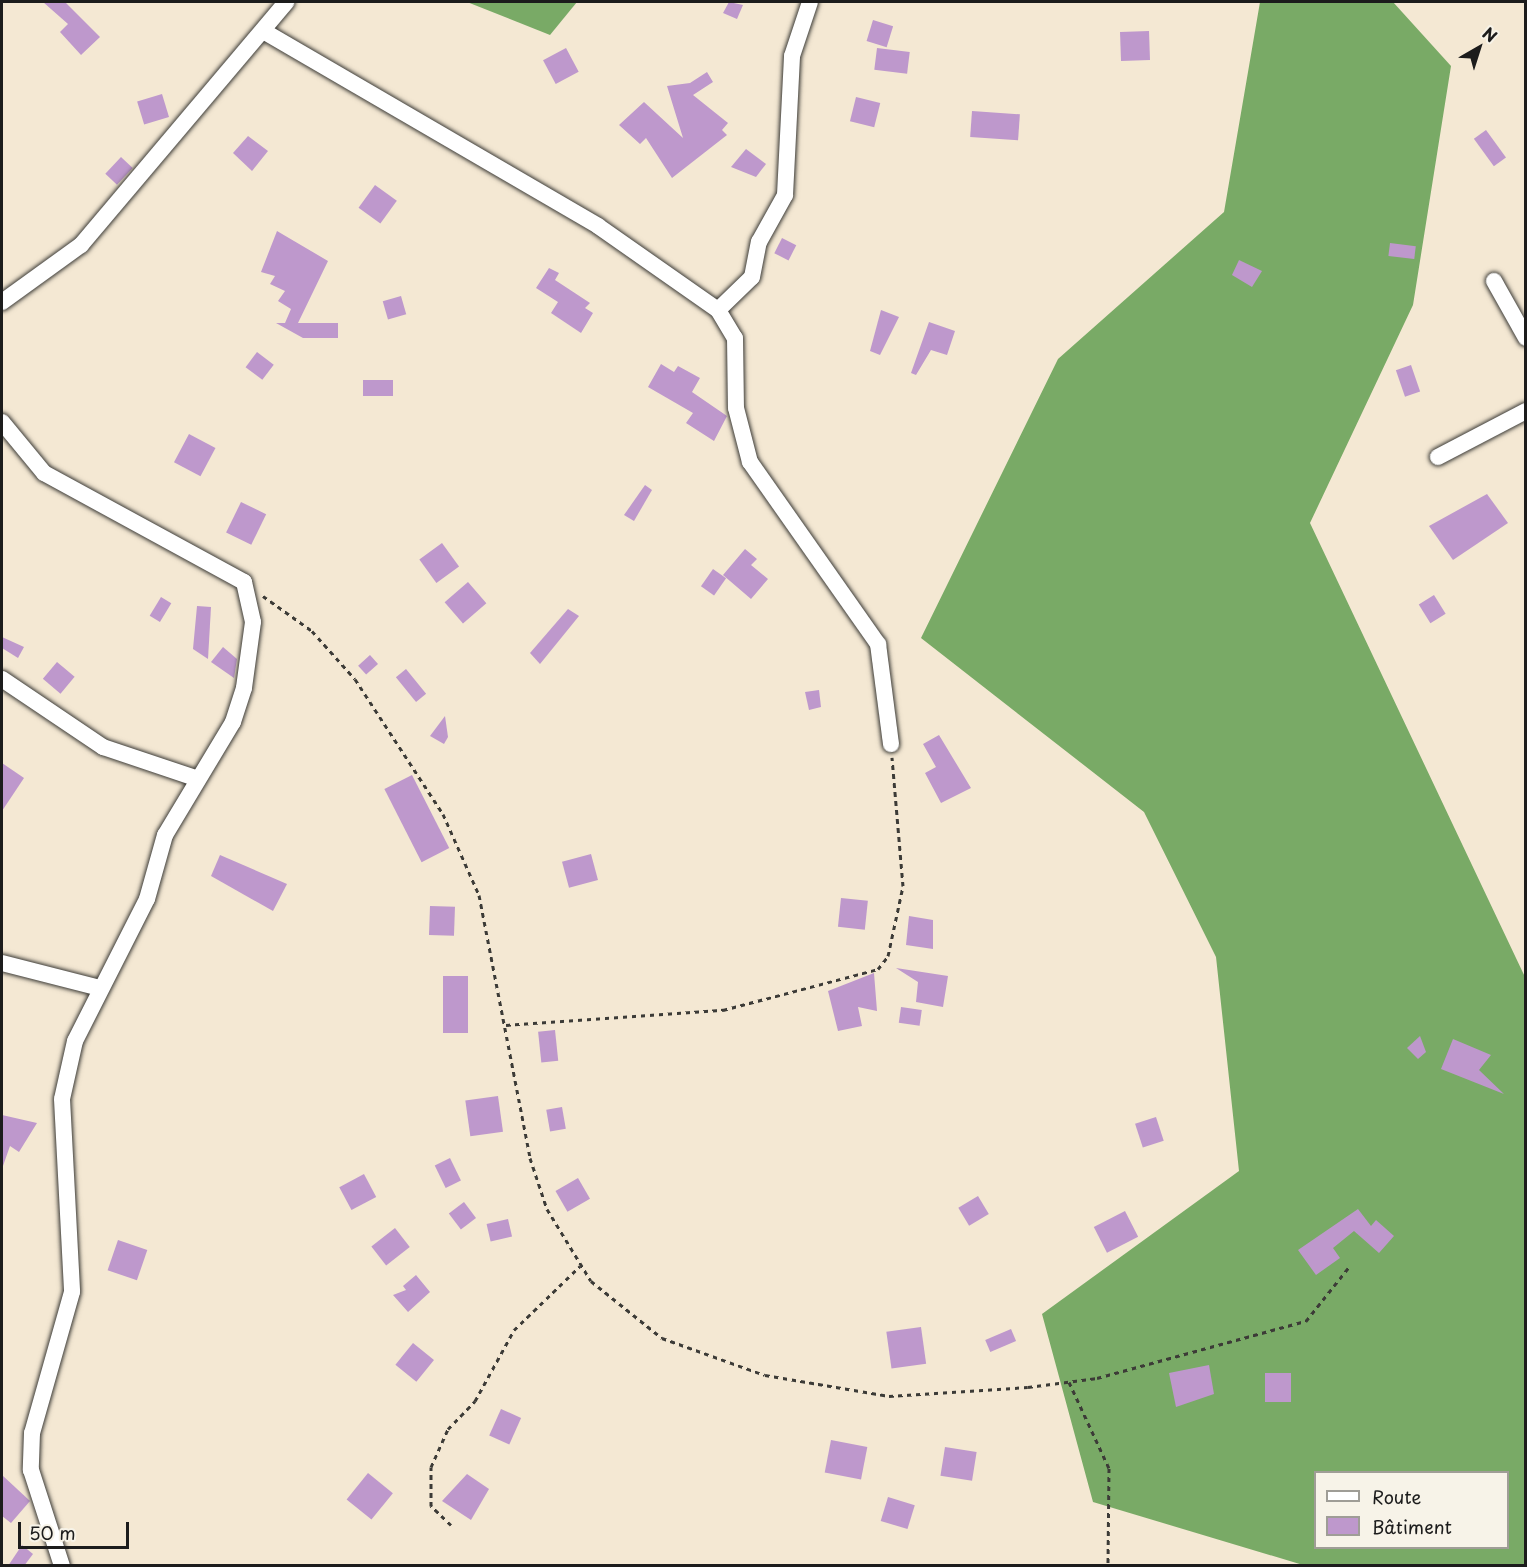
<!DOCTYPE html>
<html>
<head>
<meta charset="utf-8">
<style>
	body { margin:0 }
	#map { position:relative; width:1527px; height:1567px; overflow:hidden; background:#f4e8d3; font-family:"Playpen Sans",sans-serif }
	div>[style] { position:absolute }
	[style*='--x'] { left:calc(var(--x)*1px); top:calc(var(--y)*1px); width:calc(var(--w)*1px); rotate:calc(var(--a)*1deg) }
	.forest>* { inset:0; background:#79aa66 }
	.building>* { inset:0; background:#be98cc; transform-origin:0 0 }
	.path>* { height:3px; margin-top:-1.5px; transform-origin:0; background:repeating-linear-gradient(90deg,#3c3b37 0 4.5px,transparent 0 9px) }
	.roads { filter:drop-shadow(0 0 2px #3c3b37) drop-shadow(0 0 2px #3c3b37) }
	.street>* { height:16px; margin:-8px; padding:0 8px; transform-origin:8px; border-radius:8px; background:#fff }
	span { translate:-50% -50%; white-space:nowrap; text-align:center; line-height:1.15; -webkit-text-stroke:4.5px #f7f3e8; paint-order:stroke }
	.frame { position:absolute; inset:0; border:3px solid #1c1c1c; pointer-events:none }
	.legend { position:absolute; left:1314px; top:1471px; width:195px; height:78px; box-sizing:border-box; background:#f7f3e8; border:2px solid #9f9d96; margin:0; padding:8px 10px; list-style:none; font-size:18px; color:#1c1c1c }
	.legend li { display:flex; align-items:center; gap:12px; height:30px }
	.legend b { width:30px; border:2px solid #9f9d96 }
	.north { position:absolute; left:1449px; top:18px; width:60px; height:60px; -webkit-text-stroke:4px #f7f3e8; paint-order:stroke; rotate:39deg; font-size:16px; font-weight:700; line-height:24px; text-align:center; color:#1c1c1c }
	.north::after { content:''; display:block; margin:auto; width:21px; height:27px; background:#1c1c1c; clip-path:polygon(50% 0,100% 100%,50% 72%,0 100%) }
	.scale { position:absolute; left:18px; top:1522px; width:111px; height:27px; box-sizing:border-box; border:3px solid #1c1c1c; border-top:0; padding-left:8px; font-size:18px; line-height:21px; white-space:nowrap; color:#1c1c1c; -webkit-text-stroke:4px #f7f3e8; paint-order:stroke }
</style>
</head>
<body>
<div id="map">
	<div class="forest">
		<div style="clip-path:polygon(467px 2px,577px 2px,550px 35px)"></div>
		<div style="clip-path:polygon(evenodd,1260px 2px,1393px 2px,1451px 66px,1413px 305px,1310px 523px,1525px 977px,1525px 1565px,1303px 1565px,1093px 1502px,1042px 1314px,1239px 1171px,1216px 957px,1144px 812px,921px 638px,1058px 359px,1224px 212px,1260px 2px,1316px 1472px,1508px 1472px,1508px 1548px,1316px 1548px,1316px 1472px)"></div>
	</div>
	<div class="building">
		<div style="clip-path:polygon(43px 2px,65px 2px,100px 37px,81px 55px,60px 32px,68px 24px)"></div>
		<div style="clip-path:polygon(729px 2px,743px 5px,737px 19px,723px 13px)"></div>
		<div style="left:873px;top:20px;width:21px;height:22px;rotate:17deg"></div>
		<div style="left:1149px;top:31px;width:29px;height:29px;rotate:88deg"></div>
		<div style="left:566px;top:48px;width:27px;height:26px;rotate:62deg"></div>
		<div style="left:877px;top:48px;width:33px;height:22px;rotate:7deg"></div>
		<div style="clip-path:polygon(707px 72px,713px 82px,693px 95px,728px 123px,722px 130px,727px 135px,672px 178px,646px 138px,640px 144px,619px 125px,644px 102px,683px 138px,667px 86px,690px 83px)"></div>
		<div style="left:162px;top:94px;width:24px;height:26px;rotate:73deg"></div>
		<div style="left:856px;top:97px;width:25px;height:25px;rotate:14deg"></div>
		<div style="left:972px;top:111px;width:48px;height:26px;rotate:4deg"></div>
		<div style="left:1486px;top:130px;width:34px;height:15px;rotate:54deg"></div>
		<div style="clip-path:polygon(248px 136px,268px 151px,252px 171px,233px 153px)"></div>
		<div style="clip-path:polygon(746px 149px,766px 164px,756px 177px,731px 167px)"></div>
		<div style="left:121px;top:157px;width:16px;height:23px;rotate:43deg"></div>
		<div style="left:375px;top:185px;width:27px;height:28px;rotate:36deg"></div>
		<div style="clip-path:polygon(277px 231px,328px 261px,298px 323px,338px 323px,338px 338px,303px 338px,276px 323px,285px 323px,291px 309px,278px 301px,285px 291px,270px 284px,275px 276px,261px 272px)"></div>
		<div style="left:782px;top:238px;width:16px;height:17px;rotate:27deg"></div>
		<div style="left:1390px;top:243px;width:26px;height:13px;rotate:7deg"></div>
		<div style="clip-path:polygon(1239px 260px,1262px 271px,1252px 287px,1232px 275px)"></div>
		<div style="clip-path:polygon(549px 268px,559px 273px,555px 280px,590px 303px,585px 308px,593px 313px,581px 333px,551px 313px,558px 302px,536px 288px)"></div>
		<div style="left:401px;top:296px;width:19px;height:19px;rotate:74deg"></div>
		<div style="clip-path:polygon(881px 310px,899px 317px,880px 355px,870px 351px)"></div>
		<div style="clip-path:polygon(929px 322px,955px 331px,947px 355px,931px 350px,916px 375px,911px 373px)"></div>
		<div style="left:257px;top:352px;width:21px;height:19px;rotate:37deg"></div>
		<div style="clip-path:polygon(661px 364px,674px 372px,678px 366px,700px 378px,692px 392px,727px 416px,714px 441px,686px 423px,693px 413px,648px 387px)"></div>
		<div style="left:1411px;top:365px;width:28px;height:16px;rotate:71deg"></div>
		<div style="left:363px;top:380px;width:30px;height:16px"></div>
		<div style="left:189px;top:434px;width:30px;height:32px;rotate:28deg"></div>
		<div style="clip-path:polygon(645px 485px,652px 490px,634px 521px,624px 515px)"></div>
		<div style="clip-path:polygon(1487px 494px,1508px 523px,1453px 560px,1429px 526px)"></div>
		<div style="left:241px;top:502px;width:28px;height:34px;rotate:26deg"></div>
		<div style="left:442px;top:543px;width:29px;height:28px;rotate:54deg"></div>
		<div style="clip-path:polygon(745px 549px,757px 559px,751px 565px,768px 579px,751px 599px,723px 575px)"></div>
		<div style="left:713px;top:569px;width:16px;height:21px;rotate:35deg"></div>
		<div style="left:468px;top:582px;width:28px;height:31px;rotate:49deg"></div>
		<div style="left:1434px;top:595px;width:22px;height:18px;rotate:58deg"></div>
		<div style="left:161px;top:597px;width:12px;height:22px;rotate:31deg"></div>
		<div style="clip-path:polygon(197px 606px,211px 607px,208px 659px,193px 649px)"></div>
		<div style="clip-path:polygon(568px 609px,579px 616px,540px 664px,530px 653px)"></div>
		<div style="clip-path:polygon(2px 637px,24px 647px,18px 658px,2px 648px)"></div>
		<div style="clip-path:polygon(223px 647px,237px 659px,234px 678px,211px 662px)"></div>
		<div style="left:370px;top:655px;width:12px;height:16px;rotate:48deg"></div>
		<div style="left:57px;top:662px;width:23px;height:22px;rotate:40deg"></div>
		<div style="left:406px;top:669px;width:32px;height:13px;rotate:51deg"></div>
		<div style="clip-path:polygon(819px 690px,821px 707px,809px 710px,805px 692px)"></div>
		<div style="clip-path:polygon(445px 716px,448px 737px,444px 744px,430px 736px)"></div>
		<div style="clip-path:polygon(939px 735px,971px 788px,941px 803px,925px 773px,936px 767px,923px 744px)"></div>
		<div style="clip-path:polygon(2px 763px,24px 778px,2px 811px)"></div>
		<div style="left:412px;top:775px;width:82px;height:31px;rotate:63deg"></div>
		<div style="left:591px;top:854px;width:27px;height:30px;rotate:75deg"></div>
		<div style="clip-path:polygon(220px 855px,287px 884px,273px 911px,211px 876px)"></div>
		<div style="left:841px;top:898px;width:27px;height:29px;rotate:6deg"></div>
		<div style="left:430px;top:906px;width:25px;height:29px;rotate:2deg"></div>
		<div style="clip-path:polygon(909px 916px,933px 920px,933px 949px,906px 945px)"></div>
		<div style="clip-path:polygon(896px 968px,948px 976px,943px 1007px,916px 1002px,918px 982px)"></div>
		<div style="clip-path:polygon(874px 973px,877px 1011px,858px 1007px,862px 1026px,838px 1031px,828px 991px)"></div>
		<div style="left:443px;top:976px;width:25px;height:57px"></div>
		<div style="left:901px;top:1007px;width:21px;height:16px;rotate:8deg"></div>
		<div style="left:555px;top:1030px;width:31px;height:17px;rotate:84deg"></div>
		<div style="clip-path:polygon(1420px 1036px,1426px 1052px,1418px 1059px,1407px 1048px)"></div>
		<div style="clip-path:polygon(1453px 1039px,1491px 1055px,1479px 1070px,1504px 1094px,1441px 1069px)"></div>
		<div style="left:498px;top:1096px;width:36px;height:33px;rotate:82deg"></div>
		<div style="left:562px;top:1107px;width:22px;height:16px;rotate:80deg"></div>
		<div style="clip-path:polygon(2px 1115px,37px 1123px,19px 1152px,10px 1146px,3px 1166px)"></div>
		<div style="left:1156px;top:1117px;width:25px;height:22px;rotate:72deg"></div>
		<div style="left:450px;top:1158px;width:25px;height:17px;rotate:64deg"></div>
		<div style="left:364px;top:1174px;width:26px;height:28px;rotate:62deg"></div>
		<div style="left:578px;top:1178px;width:24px;height:26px;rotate:60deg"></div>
		<div style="left:978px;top:1196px;width:21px;height:23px;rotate:59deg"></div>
		<div style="left:464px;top:1202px;width:20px;height:19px;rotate:53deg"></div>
		<div style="clip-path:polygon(1358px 1209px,1371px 1226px,1376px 1220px,1394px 1236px,1379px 1253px,1354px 1231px,1333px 1248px,1340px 1258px,1316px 1275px,1298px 1250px)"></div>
		<div style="left:1125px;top:1211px;width:29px;height:35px;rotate:63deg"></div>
		<div style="left:508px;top:1219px;width:18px;height:22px;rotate:77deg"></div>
		<div style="left:395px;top:1228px;width:24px;height:30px;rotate:52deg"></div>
		<div style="left:118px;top:1240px;width:31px;height:32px;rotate:19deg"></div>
		<div style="clip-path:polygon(416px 1275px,430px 1292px,408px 1312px,393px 1295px,406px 1290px,403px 1286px)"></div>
		<div style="left:921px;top:1327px;width:37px;height:35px;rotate:82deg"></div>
		<div style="left:1011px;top:1329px;width:13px;height:28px;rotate:67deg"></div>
		<div style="left:413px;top:1343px;width:27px;height:28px;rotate:39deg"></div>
		<div style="clip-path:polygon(1209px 1365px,1214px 1394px,1176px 1407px,1169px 1373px)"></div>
		<div style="left:1291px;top:1373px;width:29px;height:26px;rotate:90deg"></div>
		<div style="left:501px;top:1409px;width:22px;height:29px;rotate:24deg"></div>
		<div style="left:831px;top:1440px;width:37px;height:33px;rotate:11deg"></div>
		<div style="left:945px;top:1447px;width:32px;height:29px;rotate:9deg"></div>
		<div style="left:368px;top:1473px;width:32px;height:34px;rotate:39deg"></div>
		<div style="clip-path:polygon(467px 1474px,489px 1489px,471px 1520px,442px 1501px)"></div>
		<div style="clip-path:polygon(2px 1475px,30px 1501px,11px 1523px,2px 1516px)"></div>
		<div style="left:888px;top:1497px;width:28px;height:25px;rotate:17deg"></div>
		<div style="clip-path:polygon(22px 1545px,33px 1554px,24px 1566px,8px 1566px)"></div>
	</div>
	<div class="path">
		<div style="--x:263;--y:596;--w:60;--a:35.5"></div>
		<div style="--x:312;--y:631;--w:64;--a:48.1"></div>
		<div style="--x:355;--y:679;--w:161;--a:56.9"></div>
		<div style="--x:443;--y:814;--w:89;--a:66"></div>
		<div style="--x:479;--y:895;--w:268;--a:79"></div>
		<div style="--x:530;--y:1158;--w:54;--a:71.6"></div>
		<div style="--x:547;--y:1209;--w:84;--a:58.6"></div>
		<div style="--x:591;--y:1281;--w:91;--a:38.8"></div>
		<div style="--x:662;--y:1338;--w:109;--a:19.8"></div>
		<div style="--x:765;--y:1375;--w:126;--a:9.6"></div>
		<div style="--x:889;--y:1396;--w:139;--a:-3.7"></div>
		<div style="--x:1028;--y:1387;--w:70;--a:-7.4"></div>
		<div style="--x:1097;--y:1378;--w:217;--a:-15.3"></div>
		<div style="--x:1306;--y:1321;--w:69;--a:-51.5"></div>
		<div style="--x:506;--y:1025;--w:218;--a:-4"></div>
		<div style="--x:723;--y:1010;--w:160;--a:-14.8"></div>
		<div style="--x:878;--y:969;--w:16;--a:-52"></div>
		<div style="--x:888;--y:956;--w:72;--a:-77.9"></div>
		<div style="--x:903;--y:886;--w:129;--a:-94.9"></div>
		<div style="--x:1069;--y:1382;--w:95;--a:65.1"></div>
		<div style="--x:1109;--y:1468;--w:98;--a:90.6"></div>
		<div style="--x:451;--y:1525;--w:28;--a:-136"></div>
		<div style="--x:431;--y:1506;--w:39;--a:-90"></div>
		<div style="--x:431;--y:1467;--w:42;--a:-65.9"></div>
		<div style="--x:448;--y:1429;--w:39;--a:-46"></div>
		<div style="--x:475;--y:1401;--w:81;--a:-61.2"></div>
		<div style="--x:514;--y:1330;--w:92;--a:-44.1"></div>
	</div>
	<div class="roads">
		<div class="street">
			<div style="--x:265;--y:32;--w:385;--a:30.2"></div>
			<div style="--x:598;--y:226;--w:146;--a:35"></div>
			<div style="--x:718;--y:310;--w:33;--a:59"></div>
			<div style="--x:735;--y:338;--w:70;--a:89.2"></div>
			<div style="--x:736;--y:408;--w:56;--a:75.5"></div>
			<div style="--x:750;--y:462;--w:223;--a:54.9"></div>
			<div style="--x:878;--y:644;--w:101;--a:82.6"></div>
			<div style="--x:1494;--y:281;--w:65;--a:60.7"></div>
			<div style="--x:2;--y:302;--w:97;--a:-35.8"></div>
			<div style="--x:81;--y:245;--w:318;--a:-49.8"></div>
			<div style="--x:718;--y:310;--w:47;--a:-44.1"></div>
			<div style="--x:752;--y:277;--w:36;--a:-79"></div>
			<div style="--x:759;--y:242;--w:54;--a:-61"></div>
			<div style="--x:785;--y:195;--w:139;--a:-87.1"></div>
			<div style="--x:792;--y:56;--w:57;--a:-71.6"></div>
			<div style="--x:2;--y:422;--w:66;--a:50.5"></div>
			<div style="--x:44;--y:473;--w:228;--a:28.6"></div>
			<div style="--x:244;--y:582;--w:41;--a:77.3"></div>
			<div style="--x:253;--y:622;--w:67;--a:97.8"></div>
			<div style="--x:244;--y:688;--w:36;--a:108"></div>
			<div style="--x:233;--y:722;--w:132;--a:121"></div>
			<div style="--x:165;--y:835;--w:66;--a:105.7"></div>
			<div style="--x:147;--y:899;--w:159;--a:116.9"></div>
			<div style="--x:75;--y:1041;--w:59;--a:102.6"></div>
			<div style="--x:62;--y:1099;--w:193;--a:87"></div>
			<div style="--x:72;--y:1292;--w:147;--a:105.8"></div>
			<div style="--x:32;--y:1433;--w:37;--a:92"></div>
			<div style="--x:31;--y:1470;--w:101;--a:72.1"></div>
			<div style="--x:1438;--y:457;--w:99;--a:-27.6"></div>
			<div style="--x:2;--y:679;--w:122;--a:34"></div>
			<div style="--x:103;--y:747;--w:97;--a:18.6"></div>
			<div style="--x:2;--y:963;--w:101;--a:14.3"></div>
		</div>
	</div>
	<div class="frame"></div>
	<ul class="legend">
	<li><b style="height:8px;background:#fff"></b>Route</li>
	<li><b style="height:16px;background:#be98cc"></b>Bâtiment</li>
	</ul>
	<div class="north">N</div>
	<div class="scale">50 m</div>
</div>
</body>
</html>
